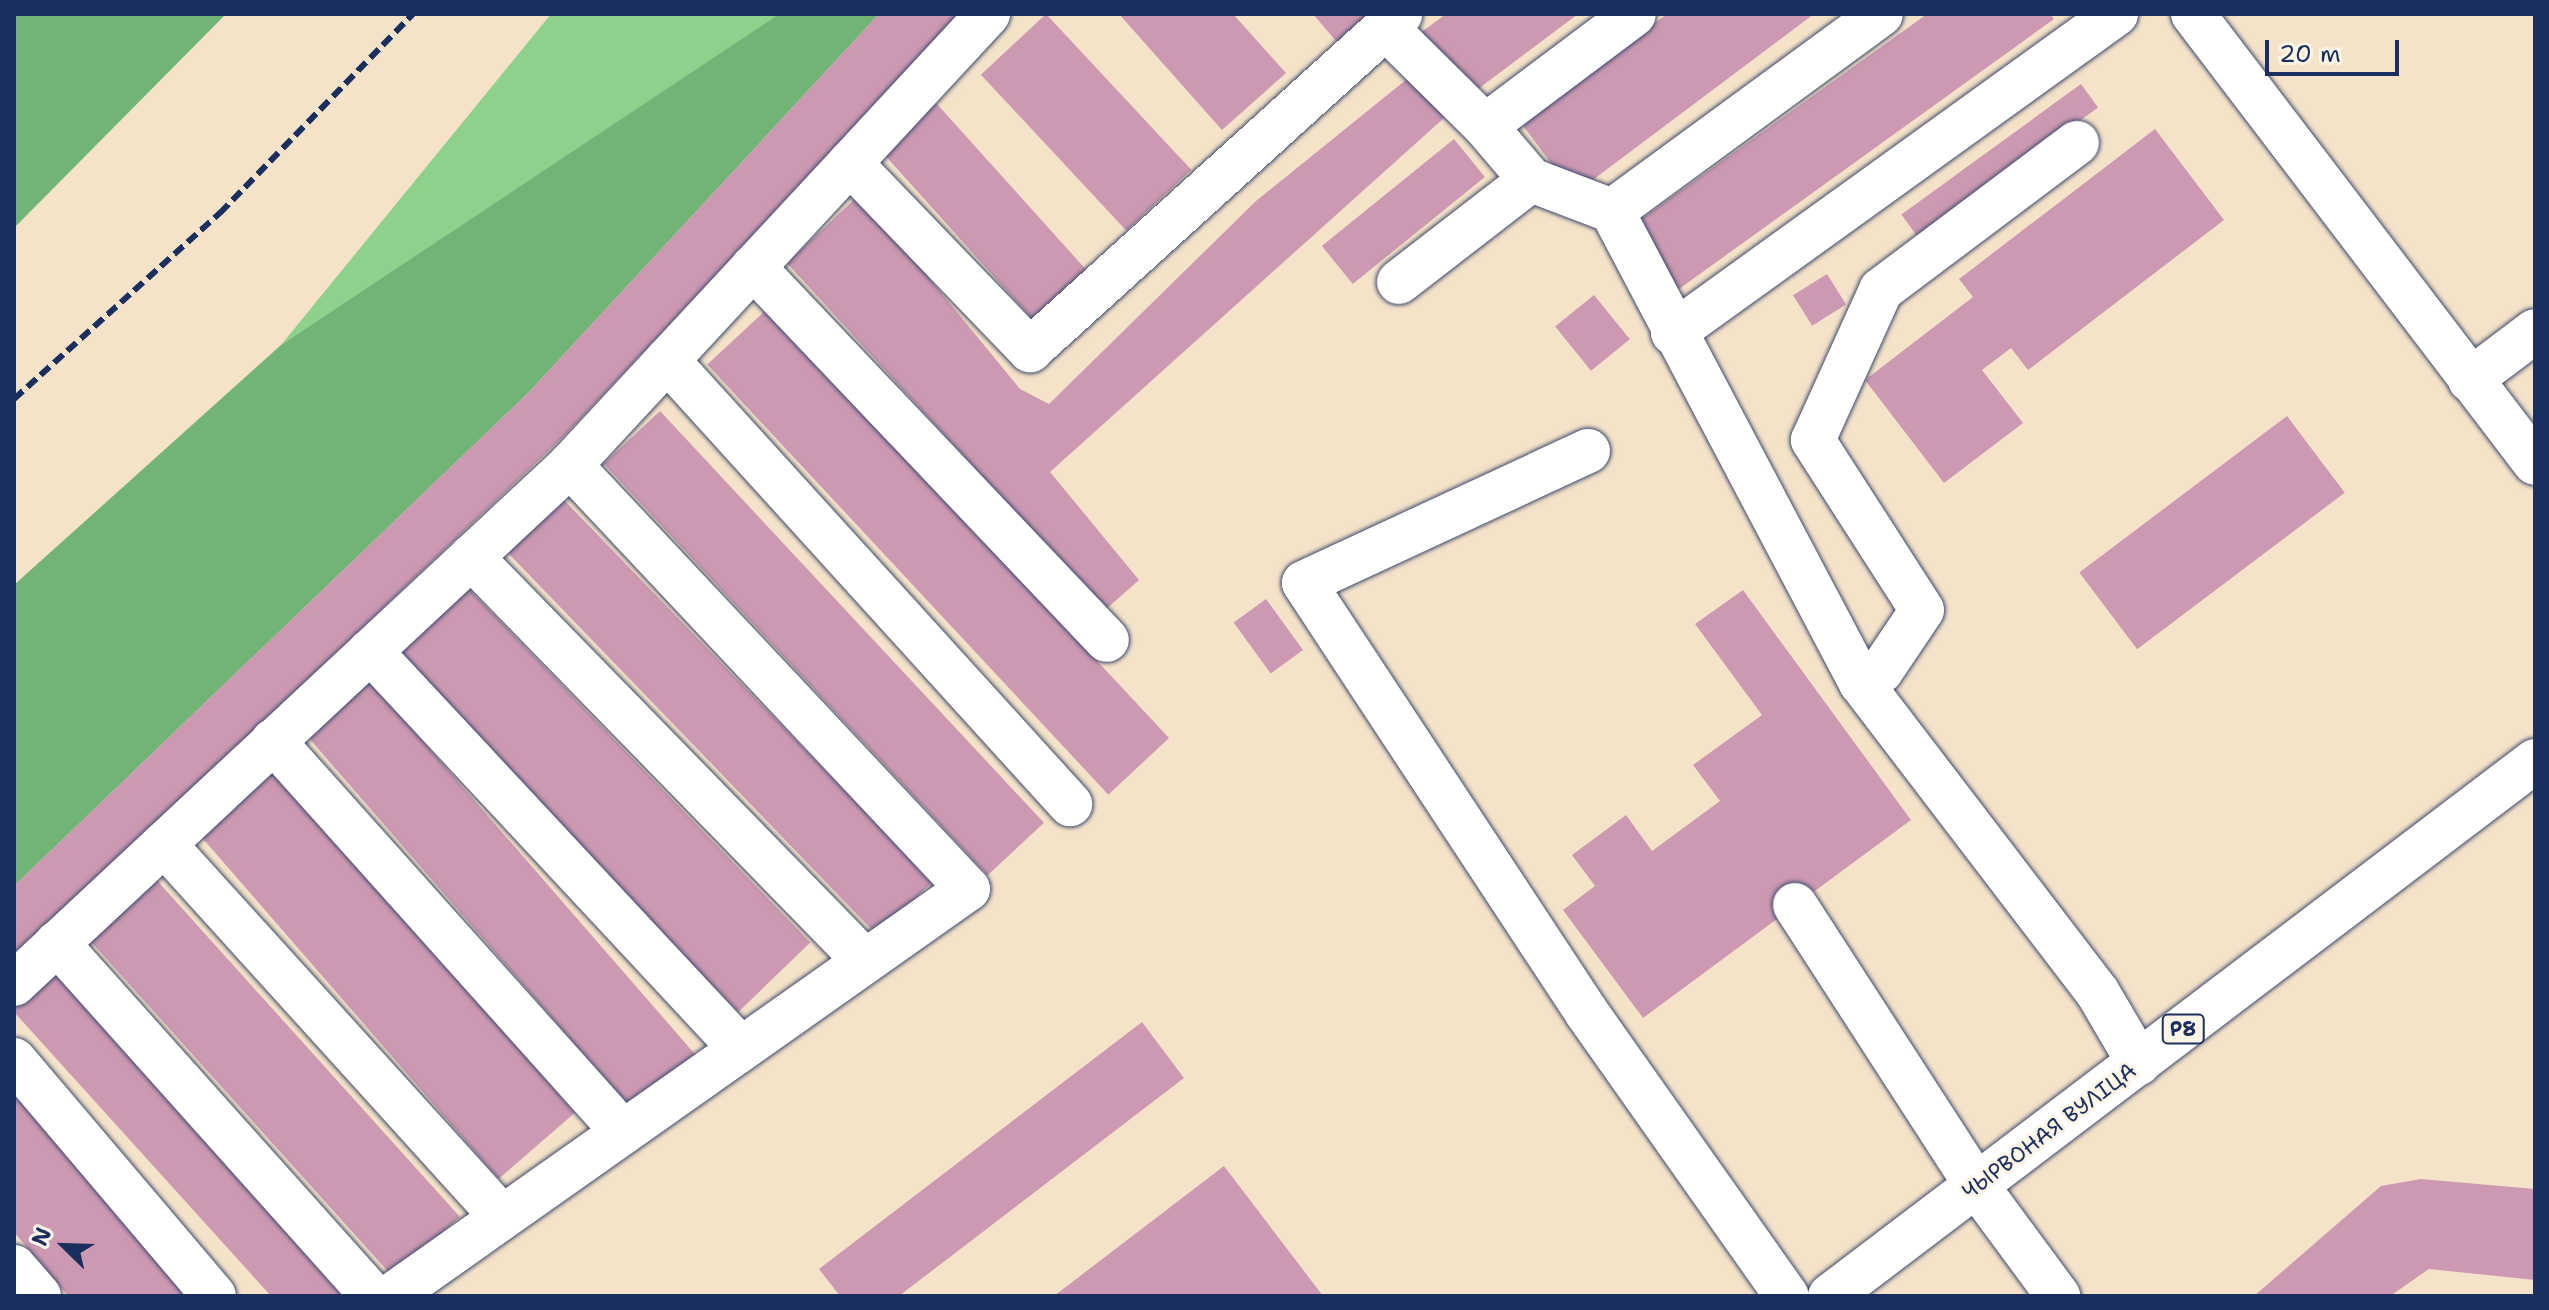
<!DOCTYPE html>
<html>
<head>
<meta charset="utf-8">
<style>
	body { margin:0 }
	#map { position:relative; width:2549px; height:1310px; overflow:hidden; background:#f5e3c9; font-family:"Shantell Sans",sans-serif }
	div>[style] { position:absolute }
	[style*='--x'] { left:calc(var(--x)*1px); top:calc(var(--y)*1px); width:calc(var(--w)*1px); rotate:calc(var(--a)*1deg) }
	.green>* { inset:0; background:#8ed18a }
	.forest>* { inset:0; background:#72b376 }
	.building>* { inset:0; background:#cd99b2; transform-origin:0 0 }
	.roads { filter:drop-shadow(0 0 2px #3c4a6e) drop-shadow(0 0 2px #3c4a6e) }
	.minor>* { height:44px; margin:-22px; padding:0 22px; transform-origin:22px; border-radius:22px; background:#fff }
	.major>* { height:44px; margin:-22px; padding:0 22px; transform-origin:22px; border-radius:22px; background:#fff }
	.rail>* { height:6px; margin-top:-3px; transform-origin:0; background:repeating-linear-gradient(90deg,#1b2f5e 0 12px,transparent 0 18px) }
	span { translate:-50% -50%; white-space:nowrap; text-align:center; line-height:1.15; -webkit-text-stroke:6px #fcf5e5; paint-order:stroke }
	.shield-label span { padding:2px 6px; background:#fcf5e5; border:2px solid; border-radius:6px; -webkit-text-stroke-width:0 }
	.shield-label { font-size:20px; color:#1b2f5e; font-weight:700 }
	.street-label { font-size:22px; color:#1b2f5e }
	.frame { position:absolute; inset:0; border:16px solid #1b2f5e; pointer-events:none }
	.north { position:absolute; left:24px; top:1206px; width:80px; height:80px; -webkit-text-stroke:6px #fcf5e5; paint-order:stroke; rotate:293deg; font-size:22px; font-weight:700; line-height:32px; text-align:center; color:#1b2f5e }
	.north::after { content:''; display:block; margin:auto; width:28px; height:36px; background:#1b2f5e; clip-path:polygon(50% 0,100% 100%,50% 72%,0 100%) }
	.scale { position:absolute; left:2265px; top:40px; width:134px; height:36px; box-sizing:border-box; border:4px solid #1b2f5e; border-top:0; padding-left:10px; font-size:24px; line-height:28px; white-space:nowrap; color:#1b2f5e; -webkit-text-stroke:6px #fcf5e5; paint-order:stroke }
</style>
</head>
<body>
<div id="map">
	<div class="green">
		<div style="clip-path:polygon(551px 14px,779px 14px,281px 345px)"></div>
	</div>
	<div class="forest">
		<div style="clip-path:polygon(14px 14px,226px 14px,14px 228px)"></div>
		<div style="clip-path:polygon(779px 14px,879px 14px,529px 392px,14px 886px,14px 585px,281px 345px)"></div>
	</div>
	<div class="building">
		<div style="clip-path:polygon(879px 14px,963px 14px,564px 436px,14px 959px,14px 886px,529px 392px)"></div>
		<div style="left:1046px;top:14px;width:213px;height:89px;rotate:47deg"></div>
		<div style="clip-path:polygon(1119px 14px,1233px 14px,1286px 73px,1222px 130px)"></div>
		<div style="clip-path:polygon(1313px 14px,1378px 14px,1341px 47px)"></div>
		<div style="clip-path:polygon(1446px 14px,1578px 14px,1466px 98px,1419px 34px)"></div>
		<div style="clip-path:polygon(1667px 14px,1814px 14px,1574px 194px,1521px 123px)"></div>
		<div style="clip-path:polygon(1927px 14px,2050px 14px,2054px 19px,1679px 289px,1633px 225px)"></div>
		<div style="clip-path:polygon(1412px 75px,1444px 118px,1050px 472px,1139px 580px,1105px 610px,787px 263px,860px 194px,1020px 389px,1049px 404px,1256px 201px)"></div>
		<div style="left:2081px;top:84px;width:29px;height:222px;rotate:54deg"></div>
		<div style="left:936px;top:103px;width:233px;height:73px;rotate:48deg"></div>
		<div style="clip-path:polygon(2155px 129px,2224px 220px,2028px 370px,2011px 348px,1982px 370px,2023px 423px,1944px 483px,1865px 380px,1973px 297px,1959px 279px)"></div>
		<div style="left:1454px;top:139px;width:49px;height:170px;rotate:51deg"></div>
		<div style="left:1827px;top:274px;width:36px;height:40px;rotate:58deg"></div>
		<div style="left:1594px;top:295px;width:57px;height:50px;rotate:51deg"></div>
		<div style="left:768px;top:308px;width:588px;height:83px;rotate:47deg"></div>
		<div style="left:660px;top:411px;width:563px;height:77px;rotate:47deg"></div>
		<div style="left:2287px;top:416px;width:96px;height:260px;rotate:53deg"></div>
		<div style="left:563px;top:499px;width:532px;height:77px;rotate:46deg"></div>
		<div style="left:465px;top:585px;width:497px;height:100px;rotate:46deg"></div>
		<div style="clip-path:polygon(1743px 590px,1911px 820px,1643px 1018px,1563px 910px,1595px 886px,1572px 855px,1626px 815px,1652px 851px,1720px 801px,1693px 765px,1762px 715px,1695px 624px)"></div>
		<div style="left:1266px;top:599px;width:63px;height:40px;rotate:54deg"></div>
		<div style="left:361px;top:670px;width:509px;height:84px;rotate:49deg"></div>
		<div style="left:277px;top:770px;width:454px;height:101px;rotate:49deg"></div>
		<div style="left:144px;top:866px;width:472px;height:90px;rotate:48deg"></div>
		<div style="clip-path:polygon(52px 959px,358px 1296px,271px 1296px,14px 1012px,14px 994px)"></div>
		<div style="clip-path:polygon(1142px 1022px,1184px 1078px,899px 1296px,840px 1296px,819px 1269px)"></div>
		<div style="clip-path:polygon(14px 1082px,196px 1296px,68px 1296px,14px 1232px)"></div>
		<div style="clip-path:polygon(1224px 1166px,1323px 1296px,1054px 1296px)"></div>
		<div style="clip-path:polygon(2421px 1179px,2535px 1189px,2535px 1280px,2429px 1269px,2390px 1296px,2254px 1296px,2381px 1186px)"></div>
	</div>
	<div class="roads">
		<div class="minor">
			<div style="--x:2193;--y:14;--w:564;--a:52.7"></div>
			<div style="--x:1385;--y:27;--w:141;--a:44.7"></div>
			<div style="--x:1485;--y:126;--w:71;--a:49.6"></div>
			<div style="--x:1531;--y:180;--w:87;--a:20.9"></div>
			<div style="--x:1612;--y:211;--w:534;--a:62.19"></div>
			<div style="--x:1861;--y:683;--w:390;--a:52.6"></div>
			<div style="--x:2098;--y:993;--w:81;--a:59.6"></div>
			<div style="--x:1485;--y:126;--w:186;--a:-36.9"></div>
			<div style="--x:850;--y:163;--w:260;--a:46.1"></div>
			<div style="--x:1030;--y:350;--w:500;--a:-42.2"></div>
			<div style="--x:1612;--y:211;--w:333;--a:-36.2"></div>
			<div style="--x:753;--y:267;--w:514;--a:46.5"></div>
			<div style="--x:1399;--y:282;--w:167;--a:-37.7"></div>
			<div style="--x:1673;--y:333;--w:546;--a:-35.76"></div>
			<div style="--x:667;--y:360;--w:600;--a:47.77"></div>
			<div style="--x:2470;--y:380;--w:81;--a:-37"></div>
			<div style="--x:1588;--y:451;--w:313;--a:155.1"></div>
			<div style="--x:1304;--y:583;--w:515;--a:56.65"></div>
			<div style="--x:1587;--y:1013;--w:347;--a:54.8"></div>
			<div style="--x:471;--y:557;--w:564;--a:45.72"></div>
			<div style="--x:370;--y:651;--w:544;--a:47.01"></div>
			<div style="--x:1861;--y:683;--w:23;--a:-31"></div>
			<div style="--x:1881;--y:671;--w:73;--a:-56.1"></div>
			<div style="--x:1922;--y:610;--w:202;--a:-122.7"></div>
			<div style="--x:1813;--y:440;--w:165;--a:-65.6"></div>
			<div style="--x:1881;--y:290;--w:245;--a:-36.9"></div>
			<div style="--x:273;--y:741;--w:525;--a:48.17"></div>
			<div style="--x:164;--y:844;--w:503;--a:47.82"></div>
			<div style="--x:1795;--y:905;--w:335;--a:57.1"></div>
			<div style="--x:1977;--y:1186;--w:137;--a:53.6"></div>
			<div style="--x:57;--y:943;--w:474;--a:48.2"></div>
			<div style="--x:14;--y:984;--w:761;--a:-43.03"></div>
			<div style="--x:570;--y:465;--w:615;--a:-47.17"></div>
			<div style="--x:14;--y:1060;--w:309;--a:49.7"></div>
			<div style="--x:14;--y:1267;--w:38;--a:49"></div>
			<div style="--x:391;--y:1296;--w:706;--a:-35.2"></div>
			<div style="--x:968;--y:889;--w:582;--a:-133.19"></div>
		</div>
		<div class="major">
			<div style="--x:1830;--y:1296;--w:885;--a:-37.19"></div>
		</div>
	</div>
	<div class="rail">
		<div style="--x:14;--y:399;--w:278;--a:-42.1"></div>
		<div style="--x:220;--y:213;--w:277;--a:-45.9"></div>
	</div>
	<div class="shield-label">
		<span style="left:2183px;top:1029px">Р8</span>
	</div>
	<div class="street-label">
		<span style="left:2049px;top:1131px;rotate:-37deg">ЧЫРВОНАЯ ВУЛІЦА</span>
	</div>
	<div class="frame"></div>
	<div class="north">N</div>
	<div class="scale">20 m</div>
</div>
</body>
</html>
